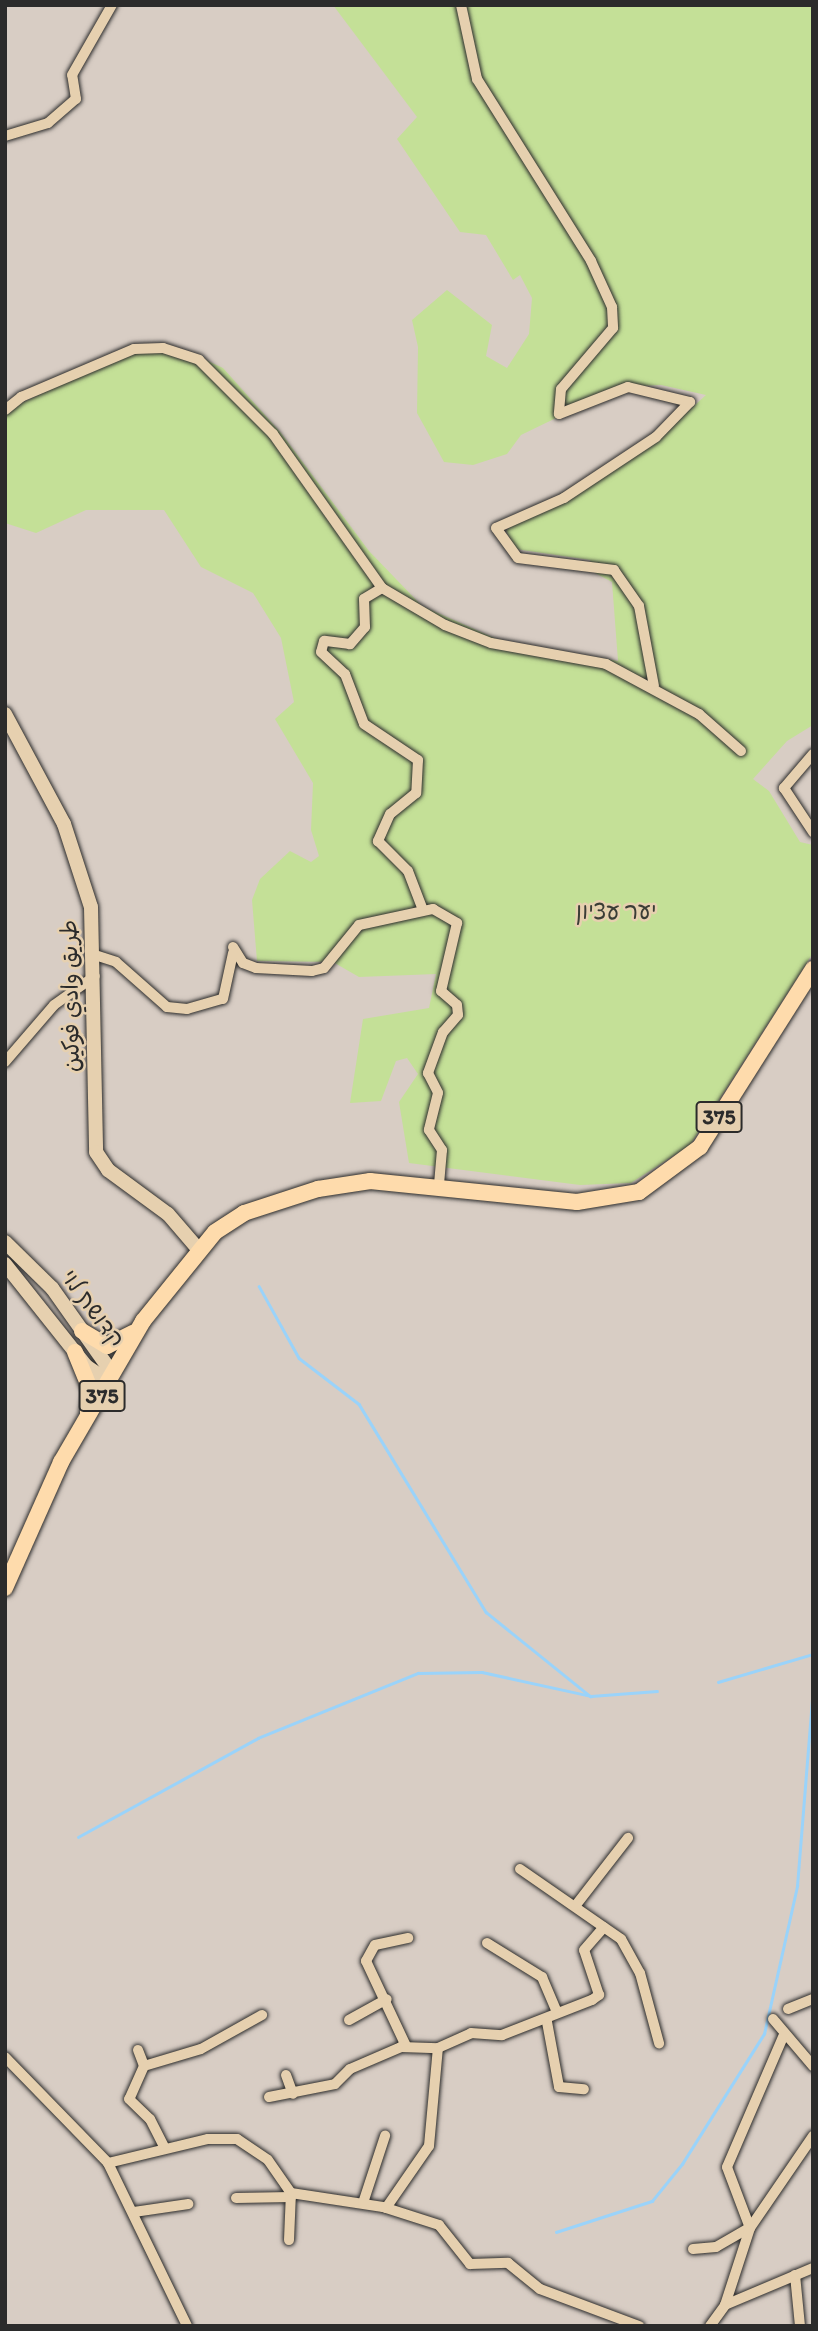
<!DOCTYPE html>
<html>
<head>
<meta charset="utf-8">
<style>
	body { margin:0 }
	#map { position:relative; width:818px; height:2331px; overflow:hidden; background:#d8cdc4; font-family:Itim,"Playpen Sans Arabic","Playpen Sans Hebrew",sans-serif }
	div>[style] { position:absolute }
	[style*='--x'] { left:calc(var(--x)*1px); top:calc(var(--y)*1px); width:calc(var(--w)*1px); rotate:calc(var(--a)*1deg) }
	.green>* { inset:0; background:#c4e097 }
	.stream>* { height:2.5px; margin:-1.25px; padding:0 1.25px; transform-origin:1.25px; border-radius:1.25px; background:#9ad3fa }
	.roads { filter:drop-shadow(0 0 2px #2b2b2b) drop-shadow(0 0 2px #2b2b2b) }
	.street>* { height:10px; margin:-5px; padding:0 5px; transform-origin:5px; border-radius:5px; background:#e6d0af }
	.secondary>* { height:14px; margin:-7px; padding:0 7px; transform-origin:7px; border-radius:7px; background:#e6d0af }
	.primary>* { height:16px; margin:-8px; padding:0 8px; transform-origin:8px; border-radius:8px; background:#fedbac }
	span { translate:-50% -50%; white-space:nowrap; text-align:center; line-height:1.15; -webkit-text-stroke:5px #e6d0af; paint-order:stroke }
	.shield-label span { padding:2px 5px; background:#e6d0af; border:2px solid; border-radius:5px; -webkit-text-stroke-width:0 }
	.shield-label { font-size:21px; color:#2b2b2b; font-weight:700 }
	.park-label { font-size:23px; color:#3a3d36 }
	.street-label { font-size:23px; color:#2b2b2b }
	.frame { position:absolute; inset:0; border:7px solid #2b2b2b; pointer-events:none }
</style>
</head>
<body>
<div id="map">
	<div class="green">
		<div style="clip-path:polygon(333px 5px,813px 5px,813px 725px,787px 741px,753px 779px,769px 791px,800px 842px,813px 845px,813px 953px,690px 1145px,631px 1183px,580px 1185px,409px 1163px,399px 1102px,418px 1074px,407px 1058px,396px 1061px,381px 1101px,350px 1103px,363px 1019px,429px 1008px,436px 974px,359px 977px,333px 962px,257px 961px,252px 900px,260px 879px,290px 851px,311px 862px,319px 856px,311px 830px,313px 783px,275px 719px,294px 702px,281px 638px,253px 593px,201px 567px,164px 510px,86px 510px,36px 533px,5px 523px,5px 417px,13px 407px,137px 349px,193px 354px,223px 368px,281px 433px,369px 551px,422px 606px,499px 640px,618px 661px,612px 582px,595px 573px,590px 560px,515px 549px,506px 530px,664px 433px,706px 395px,661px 385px,620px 387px,521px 435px,507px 454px,473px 465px,444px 462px,417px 413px,418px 347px,412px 320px,447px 290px,492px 325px,486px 356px,507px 368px,529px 334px,532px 298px,520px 275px,513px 280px,486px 235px,460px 232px,397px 139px,417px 117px)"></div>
	</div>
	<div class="stream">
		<div style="--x:259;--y:1286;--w:82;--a:60.9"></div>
		<div style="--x:299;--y:1358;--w:76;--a:37.5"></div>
		<div style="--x:359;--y:1404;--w:244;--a:58.6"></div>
		<div style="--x:486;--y:1612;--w:134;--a:38.9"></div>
		<div style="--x:718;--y:1682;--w:99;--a:-16.4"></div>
		<div style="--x:78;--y:1837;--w:205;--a:-28.8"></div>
		<div style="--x:258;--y:1738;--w:173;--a:-22.1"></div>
		<div style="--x:418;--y:1673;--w:64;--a:-0.9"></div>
		<div style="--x:482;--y:1672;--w:112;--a:12.4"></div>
		<div style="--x:591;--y:1696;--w:66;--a:-4.3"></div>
		<div style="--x:556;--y:2232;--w:101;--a:-17.9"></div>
		<div style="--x:652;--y:2201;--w:48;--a:-51"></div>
		<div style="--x:682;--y:2164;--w:154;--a:-57.8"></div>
		<div style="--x:764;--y:2034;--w:152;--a:-77.4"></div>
		<div style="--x:797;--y:1886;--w:198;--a:-85.4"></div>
	</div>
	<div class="roads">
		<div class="street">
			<div style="--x:461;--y:5;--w:76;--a:77.8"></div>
			<div style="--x:477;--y:79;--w:215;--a:57.9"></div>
			<div style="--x:591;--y:261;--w:51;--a:65.5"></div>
			<div style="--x:612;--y:307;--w:21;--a:87"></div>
			<div style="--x:613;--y:328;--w:80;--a:130.4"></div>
			<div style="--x:561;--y:389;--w:25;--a:95"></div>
			<div style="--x:5;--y:136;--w:45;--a:-16.8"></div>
			<div style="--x:48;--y:123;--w:37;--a:-41"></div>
			<div style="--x:76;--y:99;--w:24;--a:-99"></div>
			<div style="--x:72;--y:75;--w:81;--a:-60.3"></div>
			<div style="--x:5;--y:410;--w:21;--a:-39"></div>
			<div style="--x:21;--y:397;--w:123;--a:-23"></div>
			<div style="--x:134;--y:349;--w:29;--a:-2"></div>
			<div style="--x:163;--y:348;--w:38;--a:18"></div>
			<div style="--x:199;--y:360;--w:105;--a:45"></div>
			<div style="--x:273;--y:434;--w:189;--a:54.7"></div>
			<div style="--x:382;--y:588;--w:73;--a:30.4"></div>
			<div style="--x:445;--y:625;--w:49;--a:21.4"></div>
			<div style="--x:491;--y:643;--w:117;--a:10.3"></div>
			<div style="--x:606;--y:664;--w:106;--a:28.3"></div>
			<div style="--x:699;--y:714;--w:56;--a:41.4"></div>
			<div style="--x:559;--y:414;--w:74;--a:-21.4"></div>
			<div style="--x:628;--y:387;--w:64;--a:13.6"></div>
			<div style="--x:690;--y:402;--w:49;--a:134.2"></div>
			<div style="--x:656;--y:437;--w:110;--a:146.5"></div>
			<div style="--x:564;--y:498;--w:74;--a:156.2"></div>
			<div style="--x:496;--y:528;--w:37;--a:54"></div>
			<div style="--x:518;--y:558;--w:97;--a:7.1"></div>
			<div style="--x:614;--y:570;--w:44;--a:55.2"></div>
			<div style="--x:639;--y:606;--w:81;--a:79.4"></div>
			<div style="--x:382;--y:588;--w:21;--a:149"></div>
			<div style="--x:364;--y:599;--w:28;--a:88"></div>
			<div style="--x:365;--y:627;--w:23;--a:131"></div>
			<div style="--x:350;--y:644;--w:26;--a:-173"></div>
			<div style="--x:324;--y:641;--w:11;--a:105"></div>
			<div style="--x:321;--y:652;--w:33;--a:43"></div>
			<div style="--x:345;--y:674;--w:53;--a:69.2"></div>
			<div style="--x:364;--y:724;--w:65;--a:33.7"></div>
			<div style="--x:418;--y:760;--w:33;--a:93"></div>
			<div style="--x:416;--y:793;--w:33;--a:141"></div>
			<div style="--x:390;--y:814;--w:30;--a:114"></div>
			<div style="--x:378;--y:841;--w:42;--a:45"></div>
			<div style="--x:408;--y:871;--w:42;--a:69"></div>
			<div style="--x:813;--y:754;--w:45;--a:130.5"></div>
			<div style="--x:784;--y:788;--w:53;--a:56.6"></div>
			<div style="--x:233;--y:947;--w:19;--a:58"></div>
			<div style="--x:243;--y:963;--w:14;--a:21"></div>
			<div style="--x:256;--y:968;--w:56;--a:3.1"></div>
			<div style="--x:312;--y:971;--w:12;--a:-14"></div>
			<div style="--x:324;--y:968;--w:55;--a:-50.9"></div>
			<div style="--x:359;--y:925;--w:76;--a:-12.2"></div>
			<div style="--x:433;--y:909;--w:28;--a:30"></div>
			<div style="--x:457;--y:923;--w:70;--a:103.2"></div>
			<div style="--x:441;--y:991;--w:21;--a:41"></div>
			<div style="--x:457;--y:1005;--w:10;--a:84"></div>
			<div style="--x:458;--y:1015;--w:23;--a:131"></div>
			<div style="--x:443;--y:1032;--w:44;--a:110.1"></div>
			<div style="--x:428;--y:1073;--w:22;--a:63"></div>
			<div style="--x:438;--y:1093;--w:38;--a:104"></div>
			<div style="--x:429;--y:1130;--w:24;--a:57"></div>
			<div style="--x:442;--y:1150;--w:34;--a:95"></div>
			<div style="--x:95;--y:955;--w:22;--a:18"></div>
			<div style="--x:116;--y:962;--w:68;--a:41.4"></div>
			<div style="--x:167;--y:1007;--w:20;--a:6"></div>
			<div style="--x:187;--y:1009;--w:37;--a:-16"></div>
			<div style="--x:223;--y:999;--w:47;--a:-77.7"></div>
			<div style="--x:5;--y:1062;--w:75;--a:-49.3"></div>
			<div style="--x:54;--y:1005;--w:50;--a:-35.3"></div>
			<div style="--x:520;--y:1869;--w:123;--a:34.7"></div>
			<div style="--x:621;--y:1939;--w:39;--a:61"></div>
			<div style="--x:640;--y:1973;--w:73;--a:74.8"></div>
			<div style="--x:576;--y:1905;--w:85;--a:-52.2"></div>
			<div style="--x:487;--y:1943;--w:65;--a:31.7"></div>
			<div style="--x:542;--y:1977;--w:39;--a:67"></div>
			<div style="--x:788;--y:2009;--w:27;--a:-22"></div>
			<div style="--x:773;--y:2019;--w:62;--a:49.6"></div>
			<div style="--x:349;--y:2020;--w:43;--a:-28.9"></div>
			<div style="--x:547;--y:2022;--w:66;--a:79.5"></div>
			<div style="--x:559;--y:2087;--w:25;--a:5"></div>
			<div style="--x:406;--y:2046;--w:94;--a:-115.2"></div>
			<div style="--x:366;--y:1961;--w:18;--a:-61"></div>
			<div style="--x:375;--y:1945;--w:34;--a:-12"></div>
			<div style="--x:138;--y:2050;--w:17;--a:69"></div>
			<div style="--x:144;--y:2066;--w:36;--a:114"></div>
			<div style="--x:129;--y:2099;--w:29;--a:44"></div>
			<div style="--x:150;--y:2119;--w:33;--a:63"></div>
			<div style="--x:5;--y:2057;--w:148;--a:45.8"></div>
			<div style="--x:108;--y:2163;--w:181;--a:64.1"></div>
			<div style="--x:144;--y:2066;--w:59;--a:-16.6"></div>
			<div style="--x:201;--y:2049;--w:70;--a:-29.1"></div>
			<div style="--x:286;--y:2075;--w:20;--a:70"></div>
			<div style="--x:269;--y:2097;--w:67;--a:-11.1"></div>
			<div style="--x:335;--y:2084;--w:21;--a:-45"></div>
			<div style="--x:350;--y:2069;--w:56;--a:-23.3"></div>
			<div style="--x:401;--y:2047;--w:37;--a:2"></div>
			<div style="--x:438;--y:2048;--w:36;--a:-24"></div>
			<div style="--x:471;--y:2033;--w:31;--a:4"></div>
			<div style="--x:502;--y:2035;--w:97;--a:-21.3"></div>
			<div style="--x:592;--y:2000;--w:9;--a:-36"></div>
			<div style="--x:599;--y:1995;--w:47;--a:-108.4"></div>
			<div style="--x:584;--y:1950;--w:30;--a:-49"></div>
			<div style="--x:108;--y:2163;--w:103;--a:-13.5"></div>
			<div style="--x:208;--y:2139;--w:29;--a:0"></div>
			<div style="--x:237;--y:2139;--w:37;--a:34"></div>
			<div style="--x:268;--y:2160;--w:40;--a:55.1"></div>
			<div style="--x:291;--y:2193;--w:93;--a:8.7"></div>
			<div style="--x:383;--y:2207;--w:59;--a:17.8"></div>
			<div style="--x:439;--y:2225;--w:50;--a:51.5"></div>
			<div style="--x:470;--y:2264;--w:38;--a:-2"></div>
			<div style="--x:508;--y:2263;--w:41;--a:39.1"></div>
			<div style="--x:540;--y:2289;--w:106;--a:20.5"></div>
			<div style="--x:236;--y:2198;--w:55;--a:-1"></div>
			<div style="--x:363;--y:2203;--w:71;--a:-71.8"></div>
			<div style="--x:386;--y:2208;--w:75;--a:-55.3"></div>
			<div style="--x:429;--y:2146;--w:98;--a:-84.8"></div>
			<div style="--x:134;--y:2212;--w:55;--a:-8.4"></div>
			<div style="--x:750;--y:2228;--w:65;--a:-110.7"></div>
			<div style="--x:727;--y:2167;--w:142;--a:-66.7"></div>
			<div style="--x:289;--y:2240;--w:47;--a:-87.6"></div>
			<div style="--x:693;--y:2249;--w:23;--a:-5"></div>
			<div style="--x:716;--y:2247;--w:38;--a:-30"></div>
			<div style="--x:795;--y:2275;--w:51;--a:84.4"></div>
			<div style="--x:725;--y:2305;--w:95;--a:-22.8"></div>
			<div style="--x:710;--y:2326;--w:26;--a:-54"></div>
			<div style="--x:725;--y:2305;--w:81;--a:-72"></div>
			<div style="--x:750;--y:2228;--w:112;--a:-55.6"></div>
		</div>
		<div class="secondary">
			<div style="--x:5;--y:714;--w:125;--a:61.8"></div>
			<div style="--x:64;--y:824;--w:87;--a:72"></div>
			<div style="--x:91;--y:907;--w:245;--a:88.8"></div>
			<div style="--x:96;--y:1152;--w:22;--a:56"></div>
			<div style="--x:108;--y:1170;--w:74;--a:36.3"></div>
			<div style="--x:168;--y:1214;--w:48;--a:49.3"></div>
			<div style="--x:5;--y:1242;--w:66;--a:44.4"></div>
			<div style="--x:52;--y:1288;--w:97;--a:54.7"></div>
			<div style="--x:108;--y:1367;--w:15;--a:82"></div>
			<div style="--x:5;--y:1264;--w:130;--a:51.5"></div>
			<div style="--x:86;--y:1366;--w:29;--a:34"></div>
		</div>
		<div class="primary">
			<div style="--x:82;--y:1331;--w:29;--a:31"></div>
			<div style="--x:107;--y:1346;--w:29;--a:-27"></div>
			<div style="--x:75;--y:1352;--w:42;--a:67.7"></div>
			<div style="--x:91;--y:1391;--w:22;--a:98"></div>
			<div style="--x:5;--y:1588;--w:138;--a:-66"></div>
			<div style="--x:61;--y:1462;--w:163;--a:-59.8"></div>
			<div style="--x:143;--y:1321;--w:114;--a:-51"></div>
			<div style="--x:215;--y:1232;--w:35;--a:-33"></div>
			<div style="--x:244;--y:1213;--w:78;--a:-18"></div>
			<div style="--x:318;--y:1189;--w:53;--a:-8.7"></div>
			<div style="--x:370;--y:1181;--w:208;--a:5.8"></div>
			<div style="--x:577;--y:1202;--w:63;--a:-9.2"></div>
			<div style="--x:639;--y:1192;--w:76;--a:-36.4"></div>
			<div style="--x:700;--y:1147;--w:211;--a:-57.6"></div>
		</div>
	</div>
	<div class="shield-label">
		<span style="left:719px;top:1117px">375</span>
		<span style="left:102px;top:1396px">375</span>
	</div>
	<div class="park-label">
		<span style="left:616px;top:911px">יער עציון</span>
	</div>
	<div class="street-label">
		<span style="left:70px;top:996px;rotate:-91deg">طريق وادي فوکين</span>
		<span style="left:93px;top:1308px;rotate:54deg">קדושת לוי</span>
	</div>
	<div class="frame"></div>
</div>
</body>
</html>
